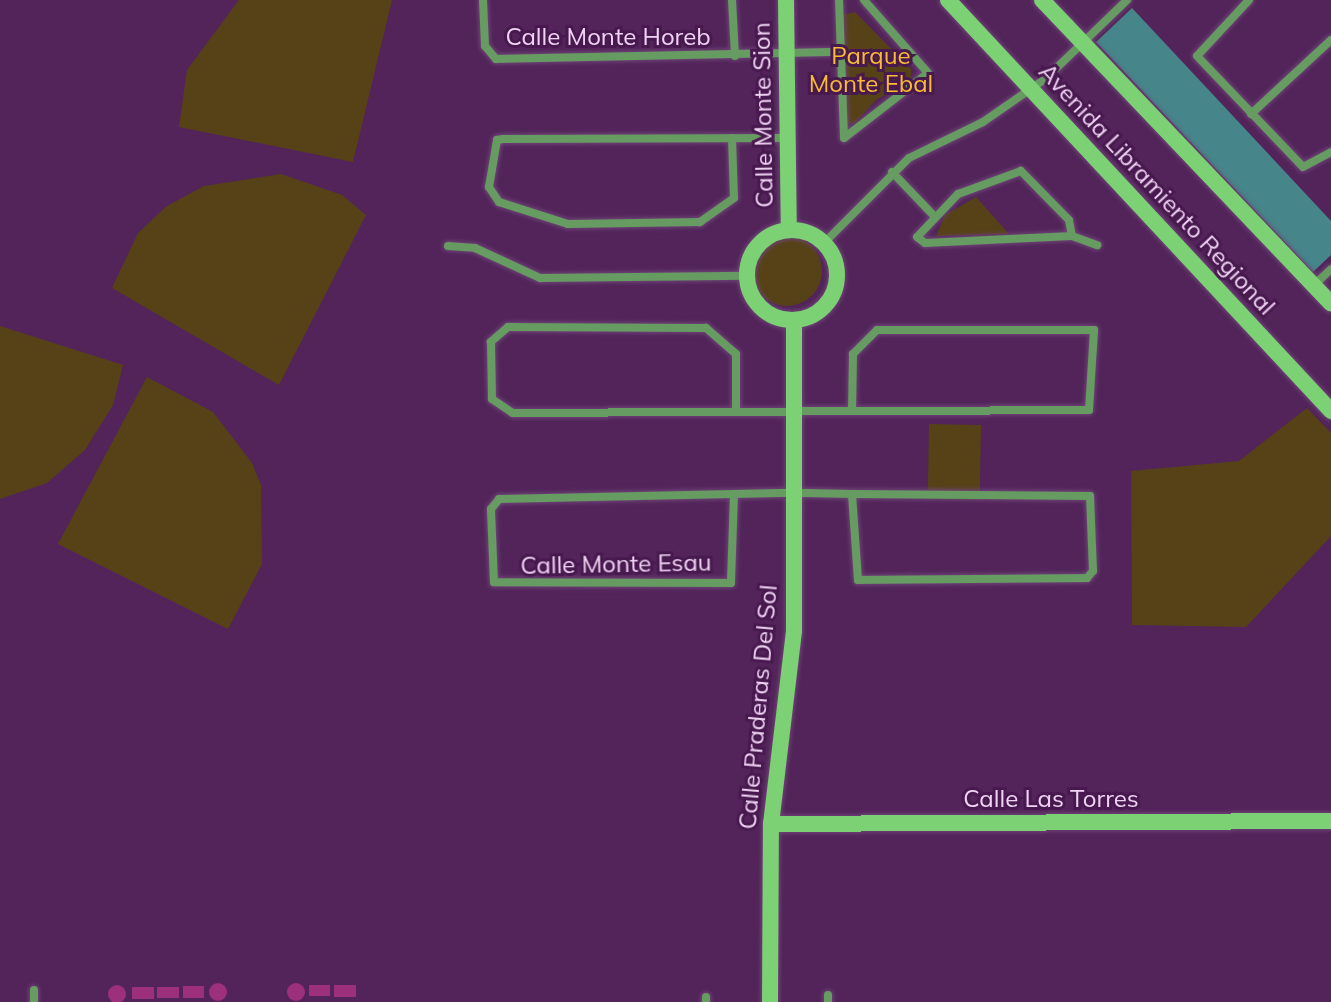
<!DOCTYPE html>
<html>
<head>
<meta charset="utf-8">
<style>
	body { margin:0 }
	#map { position:relative; width:1331px; height:1002px; overflow:hidden; background:#52245a; font-family:Mulish,sans-serif }
	div>[style] { position:absolute }
	[style*='--x'] { left:calc(var(--x)*1px); top:calc(var(--y)*1px); width:calc(var(--w)*1px); rotate:calc(var(--a)*1deg) }
	.green>* { inset:0; background:#574217; transform-origin:0 0 }
	.round { border-radius:50% }
	.water>* { inset:0; background:#46868b }
	.building>* { inset:0; background:#9d307c; transform-origin:0 0 }
	.roads { filter:drop-shadow(0 0 2px #6e4476) drop-shadow(0 0 2px #6e4476) }
	.street>* { height:8px; margin:-4px; padding:0 4px; transform-origin:4px; border-radius:4px; background:#669b61 }
	.secondary>* { height:16px; margin:-8px; padding:0 8px; transform-origin:8px; border-radius:8px; background:#7bd173 }
	.secondary>.ring { margin:-8px; padding:0; box-sizing:content-box; background:none; border:16px solid #7bd173; border-radius:50% }
	span { translate:-50% -50%; white-space:nowrap; text-align:center; line-height:1.15; -webkit-text-stroke:6px #47194e; paint-order:stroke }
	.street-label { font-size:24px; color:#efd3f3 }
	.park-label { font-size:24px; color:#f8bb33 }
</style>
</head>
<body>
<div id="map">
	<div class="green">
		<div style="clip-path:polygon(239px 0,392px 0,353px 162px,179px 127px,187px 70px)"></div>
		<div style="clip-path:polygon(855px 12px,911px 69px,911px 83px,877px 99px,854px 124px,844px 123px,842px 15px)"></div>
		<div style="clip-path:polygon(281px 174px,342px 195px,366px 215px,279px 385px,112px 288px,138px 233px,167px 206px,204px 186px)"></div>
		<div style="clip-path:polygon(976px 197px,1009px 234px,936px 236px,945px 215px)"></div>
		<div class="round" style="left:752px;top:236px;width:70px;height:70px"></div>
		<div style="clip-path:polygon(0 326px,123px 365px,113px 405px,85px 450px,47px 483px,0 499px)"></div>
		<div style="clip-path:polygon(147px 377px,213px 412px,252px 463px,261px 485px,262px 564px,228px 629px,58px 544px)"></div>
		<div style="clip-path:polygon(1307px 408px,1331px 433px,1331px 536px,1246px 627px,1132px 625px,1131px 471px,1239px 461px)"></div>
		<div style="left:929px;top:424px;width:52px;height:75px;rotate:1deg"></div>
	</div>
	<div class="water">
		<div style="clip-path:polygon(1132px 8px,1331px 221px,1331px 255px,1313px 272px,1096px 42px)"></div>
	</div>
	<div class="building">
		<div class="round" style="left:287px;top:983px;width:18px;height:18px"></div>
		<div class="round" style="left:209px;top:983px;width:18px;height:18px"></div>
		<div style="left:309px;top:985px;width:21px;height:11px"></div>
		<div style="left:356px;top:985px;width:12px;height:22px;rotate:90deg"></div>
		<div class="round" style="left:108px;top:985px;width:18px;height:18px"></div>
		<div style="left:183px;top:986px;width:21px;height:12px"></div>
		<div style="left:154px;top:987px;width:12px;height:22px;rotate:90deg"></div>
		<div style="left:179px;top:987px;width:11px;height:22px;rotate:90deg"></div>
	</div>
	<div class="roads">
		<div class="street">
			<div style="--x:483;--y:0;--w:46;--a:87.5"></div>
			<div style="--x:485;--y:46;--w:17;--a:50"></div>
			<div style="--x:496;--y:59;--w:342;--a:-1.2"></div>
			<div style="--x:732;--y:0;--w:56;--a:86.9"></div>
			<div style="--x:839;--y:0;--w:138;--a:87.9"></div>
			<div style="--x:844;--y:138;--w:106;--a:-37.7"></div>
			<div style="--x:928;--y:73;--w:97;--a:-131.2"></div>
			<div style="--x:1249;--y:0;--w:76;--a:132.9"></div>
			<div style="--x:1197;--y:56;--w:153;--a:46.3"></div>
			<div style="--x:1303;--y:167;--w:32;--a:-28"></div>
			<div style="--x:1251;--y:114;--w:109;--a:-42.8"></div>
			<div style="--x:732;--y:138;--w:60;--a:88.1"></div>
			<div style="--x:734;--y:198;--w:42;--a:144.8"></div>
			<div style="--x:700;--y:222;--w:132;--a:179.1"></div>
			<div style="--x:568;--y:224;--w:72;--a:-162.3"></div>
			<div style="--x:499;--y:202;--w:18;--a:-124"></div>
			<div style="--x:489;--y:187;--w:48;--a:-80.3"></div>
			<div style="--x:497;--y:140;--w:6;--a:-9"></div>
			<div style="--x:503;--y:139;--w:283;--a:-0.2"></div>
			<div style="--x:892;--y:172;--w:61;--a:46.3"></div>
			<div style="--x:1072;--y:236;--w:16;--a:-101"></div>
			<div style="--x:1069;--y:220;--w:69;--a:-134.4"></div>
			<div style="--x:1021;--y:171;--w:67;--a:159.9"></div>
			<div style="--x:958;--y:194;--w:59;--a:133.6"></div>
			<div style="--x:917;--y:237;--w:10;--a:37"></div>
			<div style="--x:925;--y:243;--w:147;--a:-2.7"></div>
			<div style="--x:1072;--y:236;--w:27;--a:20"></div>
			<div style="--x:824;--y:243;--w:120;--a:-45"></div>
			<div style="--x:909;--y:158;--w:82;--a:-25.9"></div>
			<div style="--x:983;--y:122;--w:75;--a:-34.7"></div>
			<div style="--x:1045;--y:79;--w:114;--a:-43.9"></div>
			<div style="--x:448;--y:246;--w:27;--a:4"></div>
			<div style="--x:475;--y:248;--w:72;--a:24.8"></div>
			<div style="--x:540;--y:278;--w:207;--a:-0.6"></div>
			<div style="--x:1314;--y:285;--w:23;--a:-43"></div>
			<div style="--x:736;--y:412;--w:58;--a:-90"></div>
			<div style="--x:736;--y:354;--w:40;--a:-139"></div>
			<div style="--x:706;--y:328;--w:198;--a:-179.7"></div>
			<div style="--x:508;--y:327;--w:23;--a:139"></div>
			<div style="--x:491;--y:342;--w:57;--a:89"></div>
			<div style="--x:492;--y:399;--w:25;--a:34"></div>
			<div style="--x:513;--y:413;--w:576;--a:-0.3"></div>
			<div style="--x:1089;--y:410;--w:80;--a:-86.4"></div>
			<div style="--x:1094;--y:330;--w:217;--a:180"></div>
			<div style="--x:877;--y:330;--w:34;--a:135"></div>
			<div style="--x:853;--y:354;--w:57;--a:91"></div>
			<div style="--x:734;--y:495;--w:88;--a:92"></div>
			<div style="--x:731;--y:583;--w:237;--a:-179.8"></div>
			<div style="--x:494;--y:582;--w:73;--a:-92.4"></div>
			<div style="--x:491;--y:509;--w:13;--a:-51"></div>
			<div style="--x:499;--y:499;--w:293;--a:-1.2"></div>
			<div style="--x:792;--y:493;--w:14;--a:0"></div>
			<div style="--x:806;--y:493;--w:46;--a:1.2"></div>
			<div style="--x:852;--y:494;--w:238;--a:0.5"></div>
			<div style="--x:1090;--y:496;--w:75;--a:87.7"></div>
			<div style="--x:1093;--y:571;--w:9;--a:131"></div>
			<div style="--x:1087;--y:578;--w:229;--a:179.5"></div>
			<div style="--x:858;--y:580;--w:86;--a:-94"></div>
			<div style="--x:34;--y:990;--w:12;--a:90"></div>
			<div style="--x:828;--y:995;--w:7;--a:90"></div>
			<div style="--x:706;--y:997;--w:5;--a:90"></div>
		</div>
		<div class="secondary">
			<div style="--x:786;--y:0;--w:230;--a:89.3"></div>
			<div style="--x:948;--y:0;--w:562;--a:47.02"></div>
			<div style="--x:1042;--y:0;--w:419;--a:46.4"></div>
			<div class="ring" style="left:747px;top:230px;width:74px;height:74px"></div>
			<div style="--x:771;--y:824;--w:560;--a:-0.31"></div>
			<div style="--x:770;--y:1002;--w:178;--a:-89.7"></div>
			<div style="--x:771;--y:824;--w:194;--a:-83.2"></div>
			<div style="--x:794;--y:631;--w:311;--a:-90"></div>
		</div>
	</div>
	<div class="street-label">
		<span style="left:608px;top:37px">Calle Monte Horeb</span>
		<span style="left:763px;top:115px;rotate:-91deg">Calle Monte Sion</span>
		<span style="left:1157px;top:189px;rotate:47deg">Avenida Libramiento Regional</span>
		<span style="left:616px;top:564px;rotate:-1deg">Calle Monte Esau</span>
		<span style="left:758px;top:707px;rotate:-85deg">Calle Praderas Del Sol</span>
		<span style="left:1051px;top:799px">Calle Las Torres</span>
	</div>
	<div class="park-label">
		<span style="left:871px;top:70px">Parque<br>Monte Ebal</span>
	</div>
</div>
</body>
</html>
